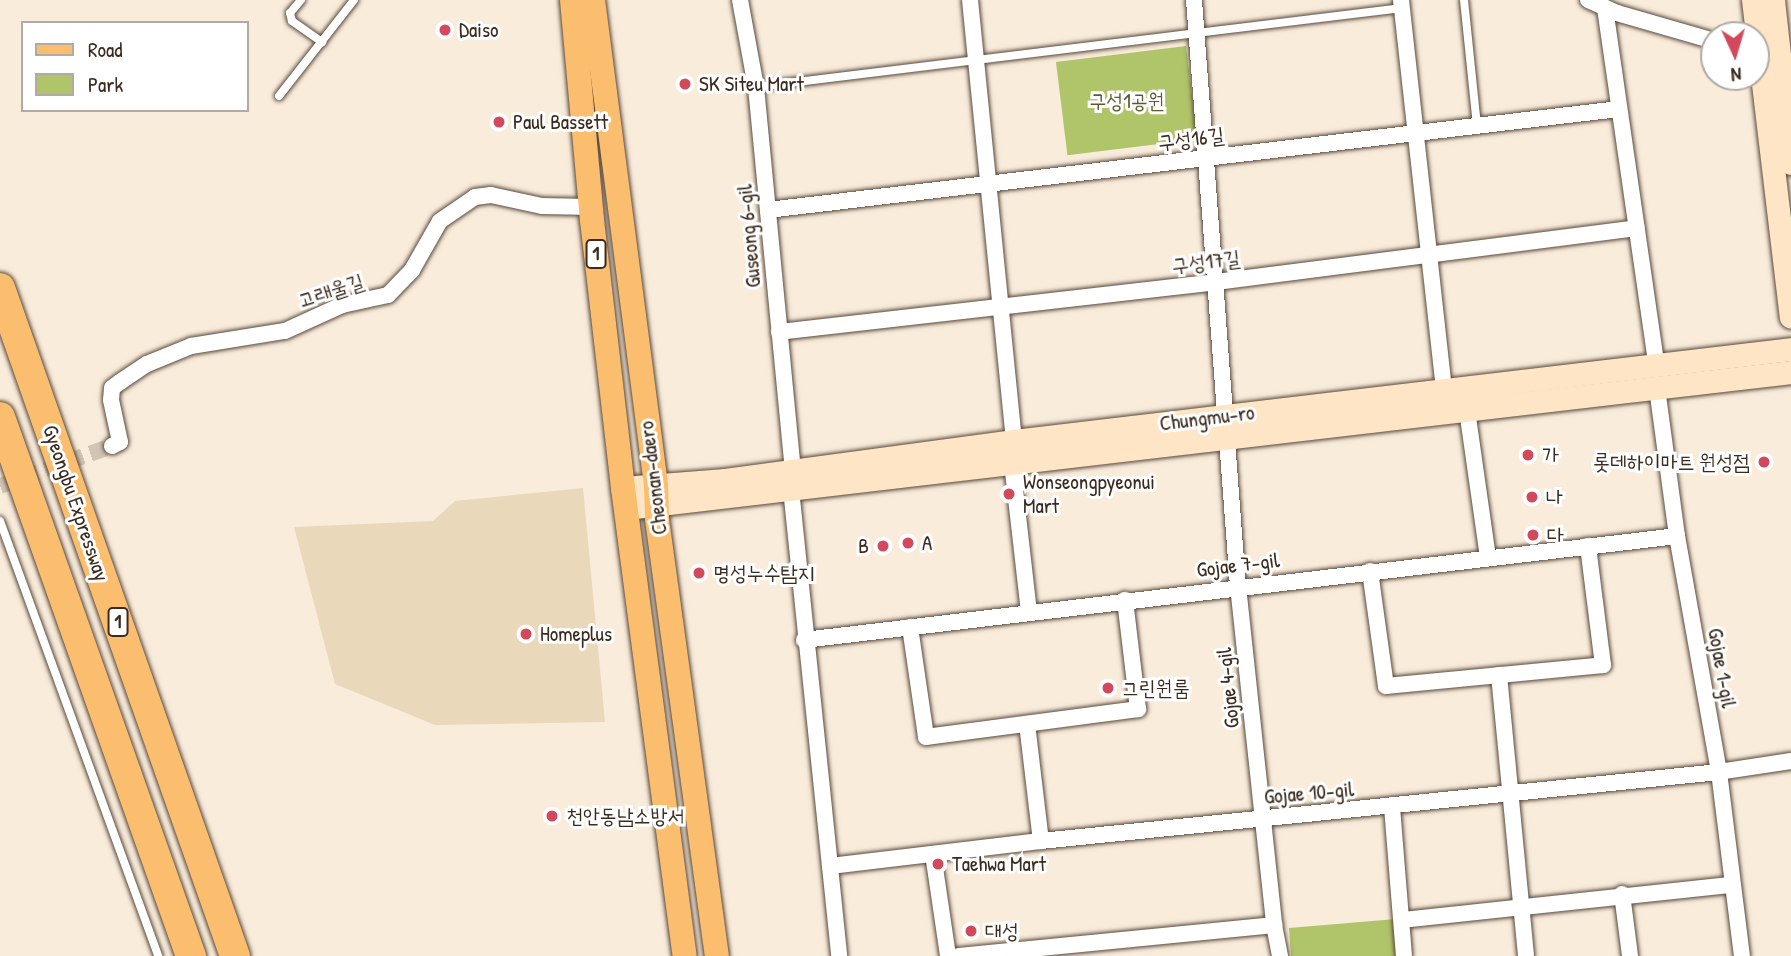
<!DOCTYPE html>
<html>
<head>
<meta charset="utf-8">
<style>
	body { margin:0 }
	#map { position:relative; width:1791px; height:956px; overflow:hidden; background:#f9ecdb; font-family:"Patrick Hand","Poor Story",sans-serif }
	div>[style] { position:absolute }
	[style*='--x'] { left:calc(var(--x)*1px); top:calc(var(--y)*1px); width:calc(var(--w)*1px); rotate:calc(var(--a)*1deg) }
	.built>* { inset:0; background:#e9d9ba }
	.green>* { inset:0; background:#b0c569; transform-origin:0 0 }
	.street-tunnel>* { height:16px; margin-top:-8px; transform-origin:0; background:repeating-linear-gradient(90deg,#d3c5b5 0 16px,transparent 0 24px) }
	.roads { filter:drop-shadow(0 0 2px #58473a) drop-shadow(0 0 2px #58473a) }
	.lane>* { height:8px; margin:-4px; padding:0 4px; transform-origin:4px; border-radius:4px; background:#fff }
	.street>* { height:16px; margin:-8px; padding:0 8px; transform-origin:8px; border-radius:8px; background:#fff }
	.secondary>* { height:23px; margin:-11.5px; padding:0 11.5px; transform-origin:11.5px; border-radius:11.5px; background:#fde5c5 }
	.primary>* { height:24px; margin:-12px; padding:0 12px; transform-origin:12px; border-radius:12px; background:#fbbd6e }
	.highway>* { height:30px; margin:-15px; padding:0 15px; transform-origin:15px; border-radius:15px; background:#fbbd6e }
	.dots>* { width:19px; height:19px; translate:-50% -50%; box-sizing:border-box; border:4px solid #fff; border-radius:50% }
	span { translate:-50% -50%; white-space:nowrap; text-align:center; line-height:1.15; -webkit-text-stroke:6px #fff; paint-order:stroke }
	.shield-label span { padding:2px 5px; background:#fff; border:2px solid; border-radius:5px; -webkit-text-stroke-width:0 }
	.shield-label { font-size:19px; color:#3b2a1e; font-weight:700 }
	.poi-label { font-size:21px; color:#3b2a1e }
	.left { translate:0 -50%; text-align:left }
	.right { translate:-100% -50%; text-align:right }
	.park-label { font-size:21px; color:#5e5834 }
	.street-label { font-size:21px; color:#3b2a1e }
	.legend { position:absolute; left:21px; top:21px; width:228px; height:91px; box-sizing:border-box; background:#fff; border:2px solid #b1aaa5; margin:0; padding:9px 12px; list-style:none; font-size:21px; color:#3b2a1e }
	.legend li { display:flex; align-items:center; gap:14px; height:35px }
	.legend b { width:35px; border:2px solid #b1aaa5 }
	.north { position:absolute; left:1700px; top:21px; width:70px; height:70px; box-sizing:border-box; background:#fff; border:2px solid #b1aaa5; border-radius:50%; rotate:176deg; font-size:19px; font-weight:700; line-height:28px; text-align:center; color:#3b2a1e }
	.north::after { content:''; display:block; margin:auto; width:24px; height:32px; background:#d1495b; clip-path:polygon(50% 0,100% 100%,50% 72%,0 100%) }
</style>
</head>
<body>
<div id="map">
	<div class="built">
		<div style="clip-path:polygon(583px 488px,605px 722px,435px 725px,335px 684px,294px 527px,433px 521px,455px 501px)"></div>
	</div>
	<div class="green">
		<div style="left:1186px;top:46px;width:94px;height:131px;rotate:83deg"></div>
		<div style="clip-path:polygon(1396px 919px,1399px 956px,1291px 956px,1289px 928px)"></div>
	</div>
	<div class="street-tunnel">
		<div style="--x:0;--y:486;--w:119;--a:-19.7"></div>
	</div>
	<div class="roads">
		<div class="lane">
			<div style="--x:301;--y:0;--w:17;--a:130"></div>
			<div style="--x:290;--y:13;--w:8;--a:76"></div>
			<div style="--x:292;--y:21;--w:37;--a:35"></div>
			<div style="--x:1464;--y:0;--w:127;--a:84.1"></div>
			<div style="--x:756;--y:87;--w:651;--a:-6.97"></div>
			<div style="--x:279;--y:96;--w:122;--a:-52"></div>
			<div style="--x:0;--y:521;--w:463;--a:70"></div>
		</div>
		<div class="street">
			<div style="--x:740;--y:0;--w:88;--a:79.6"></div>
			<div style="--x:756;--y:87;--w:384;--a:84.5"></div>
			<div style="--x:970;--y:0;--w:443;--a:84.3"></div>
			<div style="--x:1194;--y:0;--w:588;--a:85.71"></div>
			<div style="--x:1238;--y:586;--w:341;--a:83.9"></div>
			<div style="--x:1274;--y:925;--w:32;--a:79"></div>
			<div style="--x:1401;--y:0;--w:393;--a:83.7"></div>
			<div style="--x:1588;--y:0;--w:32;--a:24"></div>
			<div style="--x:1617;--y:13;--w:101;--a:16.1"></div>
			<div style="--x:1605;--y:8;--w:363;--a:81.8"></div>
			<div style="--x:768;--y:210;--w:857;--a:-6.77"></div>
			<div style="--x:779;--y:332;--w:440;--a:-6.5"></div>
			<div style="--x:1216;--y:282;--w:424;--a:-7.3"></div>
			<div style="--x:1657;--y:388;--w:149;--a:82.3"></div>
			<div style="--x:1677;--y:536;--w:240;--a:79.9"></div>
			<div style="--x:1719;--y:772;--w:185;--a:82.9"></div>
			<div style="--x:1467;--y:410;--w:149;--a:81.9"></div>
			<div style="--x:112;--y:446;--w:9;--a:-27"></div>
			<div style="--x:120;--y:442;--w:43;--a:-102.1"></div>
			<div style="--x:111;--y:400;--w:12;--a:-85"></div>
			<div style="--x:112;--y:388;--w:10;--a:-37"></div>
			<div style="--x:120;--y:382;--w:32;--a:-34"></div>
			<div style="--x:147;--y:364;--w:48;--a:-22.2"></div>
			<div style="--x:191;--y:346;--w:95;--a:-9.1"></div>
			<div style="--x:285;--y:331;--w:63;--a:-24.5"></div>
			<div style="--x:342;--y:305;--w:47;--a:-12.3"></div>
			<div style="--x:388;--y:295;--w:35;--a:-46"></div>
			<div style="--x:412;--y:270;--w:56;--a:-60.3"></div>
			<div style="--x:440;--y:221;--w:42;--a:-34.4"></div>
			<div style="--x:475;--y:197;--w:16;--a:-7"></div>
			<div style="--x:491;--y:195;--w:52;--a:12.2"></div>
			<div style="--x:542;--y:206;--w:49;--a:1.2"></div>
			<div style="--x:1012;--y:463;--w:150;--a:83.5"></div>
			<div style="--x:791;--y:489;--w:469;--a:84.1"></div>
			<div style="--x:1370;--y:571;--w:116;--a:82.1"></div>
			<div style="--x:1386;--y:686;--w:218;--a:-5.5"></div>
			<div style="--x:1603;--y:665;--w:120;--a:-97.2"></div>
			<div style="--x:910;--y:627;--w:111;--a:81.7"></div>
			<div style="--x:926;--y:737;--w:214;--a:-7.5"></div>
			<div style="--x:1138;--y:709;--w:110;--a:-96.8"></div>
			<div style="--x:804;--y:640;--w:879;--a:-6.79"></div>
			<div style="--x:1499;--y:675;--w:282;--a:84.5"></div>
			<div style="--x:1027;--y:724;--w:118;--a:83.2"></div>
			<div style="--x:1392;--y:807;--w:149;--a:85.4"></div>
			<div style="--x:933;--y:854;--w:103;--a:81.6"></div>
			<div style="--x:830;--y:866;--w:212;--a:-6.8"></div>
			<div style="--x:1041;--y:841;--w:682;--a:-5.81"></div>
			<div style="--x:1719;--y:772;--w:73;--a:-8.7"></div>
			<div style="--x:1622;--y:894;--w:63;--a:82.6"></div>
			<div style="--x:1402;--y:920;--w:331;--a:-6.1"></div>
			<div style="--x:959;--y:956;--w:317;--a:-5.6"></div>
		</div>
		<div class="secondary">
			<div style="--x:1753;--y:0;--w:319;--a:83.2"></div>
			<div style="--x:1773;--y:0;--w:164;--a:83.7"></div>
			<div style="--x:623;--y:488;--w:102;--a:-4.5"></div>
			<div style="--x:725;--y:480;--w:292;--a:-7.7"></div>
			<div style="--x:1014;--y:441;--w:782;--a:-6.75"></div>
			<div style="--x:626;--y:508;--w:1173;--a:-6.66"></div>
		</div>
		<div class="primary">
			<div style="--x:572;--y:0;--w:221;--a:84.8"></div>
			<div style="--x:592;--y:220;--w:270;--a:83.4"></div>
			<div style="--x:623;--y:488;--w:472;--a:82.5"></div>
			<div style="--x:593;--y:0;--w:490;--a:82.6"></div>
			<div style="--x:656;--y:486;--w:33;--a:88"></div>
			<div style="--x:657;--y:519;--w:441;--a:82.2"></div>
		</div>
		<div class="highway">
			<div style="--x:0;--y:288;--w:708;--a:70.62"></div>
			<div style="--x:0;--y:417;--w:572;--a:70.49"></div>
		</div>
	</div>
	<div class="dots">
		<div style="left:445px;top:30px;background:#d1495b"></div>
		<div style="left:685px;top:84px;background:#d1495b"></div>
		<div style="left:499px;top:122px;background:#d1495b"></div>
		<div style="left:1528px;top:455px;background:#d1495b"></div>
		<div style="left:1764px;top:462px;background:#d1495b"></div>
		<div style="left:1009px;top:494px;background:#d1495b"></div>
		<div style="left:1532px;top:497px;background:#d1495b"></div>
		<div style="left:1533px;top:535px;background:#d1495b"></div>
		<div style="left:908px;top:543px;background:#d1495b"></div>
		<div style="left:883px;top:546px;background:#d1495b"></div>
		<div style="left:699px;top:573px;background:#d1495b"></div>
		<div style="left:526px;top:634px;background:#d1495b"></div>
		<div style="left:1108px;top:688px;background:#d1495b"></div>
		<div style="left:552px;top:816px;background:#d1495b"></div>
		<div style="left:938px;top:864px;background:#d1495b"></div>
		<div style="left:971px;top:931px;background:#d1495b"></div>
	</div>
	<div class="shield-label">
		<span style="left:596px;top:254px">1</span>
		<span style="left:118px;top:622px">1</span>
	</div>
	<div class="poi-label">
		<span class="left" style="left:459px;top:30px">Daiso</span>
		<span class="left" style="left:699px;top:84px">SK Siteu Mart</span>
		<span class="left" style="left:513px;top:122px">Paul Bassett</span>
		<span class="left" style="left:1542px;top:455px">가</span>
		<span class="right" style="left:1750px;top:462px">롯데하이마트 원성점</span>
		<span class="left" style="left:1023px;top:494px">Wonseongpyeonui<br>Mart</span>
		<span class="left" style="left:1546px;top:497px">나</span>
		<span class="left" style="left:1547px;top:535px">다</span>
		<span class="left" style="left:922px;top:543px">A</span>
		<span class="right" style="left:869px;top:546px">B</span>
		<span class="left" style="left:713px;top:573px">명성누수탐지</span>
		<span class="left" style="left:540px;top:634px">Homeplus</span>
		<span class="left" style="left:1122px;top:688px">그린원룸</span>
		<span class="left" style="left:566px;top:816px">천안동남소방서</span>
		<span class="left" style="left:952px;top:864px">Taehwa Mart</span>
		<span class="left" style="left:985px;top:931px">대성</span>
	</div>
	<div class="park-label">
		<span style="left:1127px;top:101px">구성1공원</span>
	</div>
	<div class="street-label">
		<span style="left:1191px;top:139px;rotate:-7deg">구성16길</span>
		<span style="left:749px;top:236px;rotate:-95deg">Guseong 6-gil</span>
		<span style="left:1206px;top:262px;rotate:-7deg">구성17길</span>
		<span style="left:331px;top:291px;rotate:-18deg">고래울길</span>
		<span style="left:1207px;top:418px;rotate:-7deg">Chungmu-ro</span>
		<span style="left:653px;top:478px;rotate:-97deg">Cheonan-daero</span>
		<span style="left:76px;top:503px;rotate:71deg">Gyeongbu Expressway</span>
		<span style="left:1238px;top:565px;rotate:-7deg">Gojae 7-gil</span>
		<span style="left:1722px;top:668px;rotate:80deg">Gojae 1-gil</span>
		<span style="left:1228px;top:688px;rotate:-96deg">Gojae 4-gil</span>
		<span style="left:1309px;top:793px;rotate:-5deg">Gojae 10-gil</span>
	</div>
	<ul class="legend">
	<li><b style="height:9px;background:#fbbd6e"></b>Road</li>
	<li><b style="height:19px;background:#b0c569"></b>Park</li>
	</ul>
	<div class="north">N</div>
</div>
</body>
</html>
